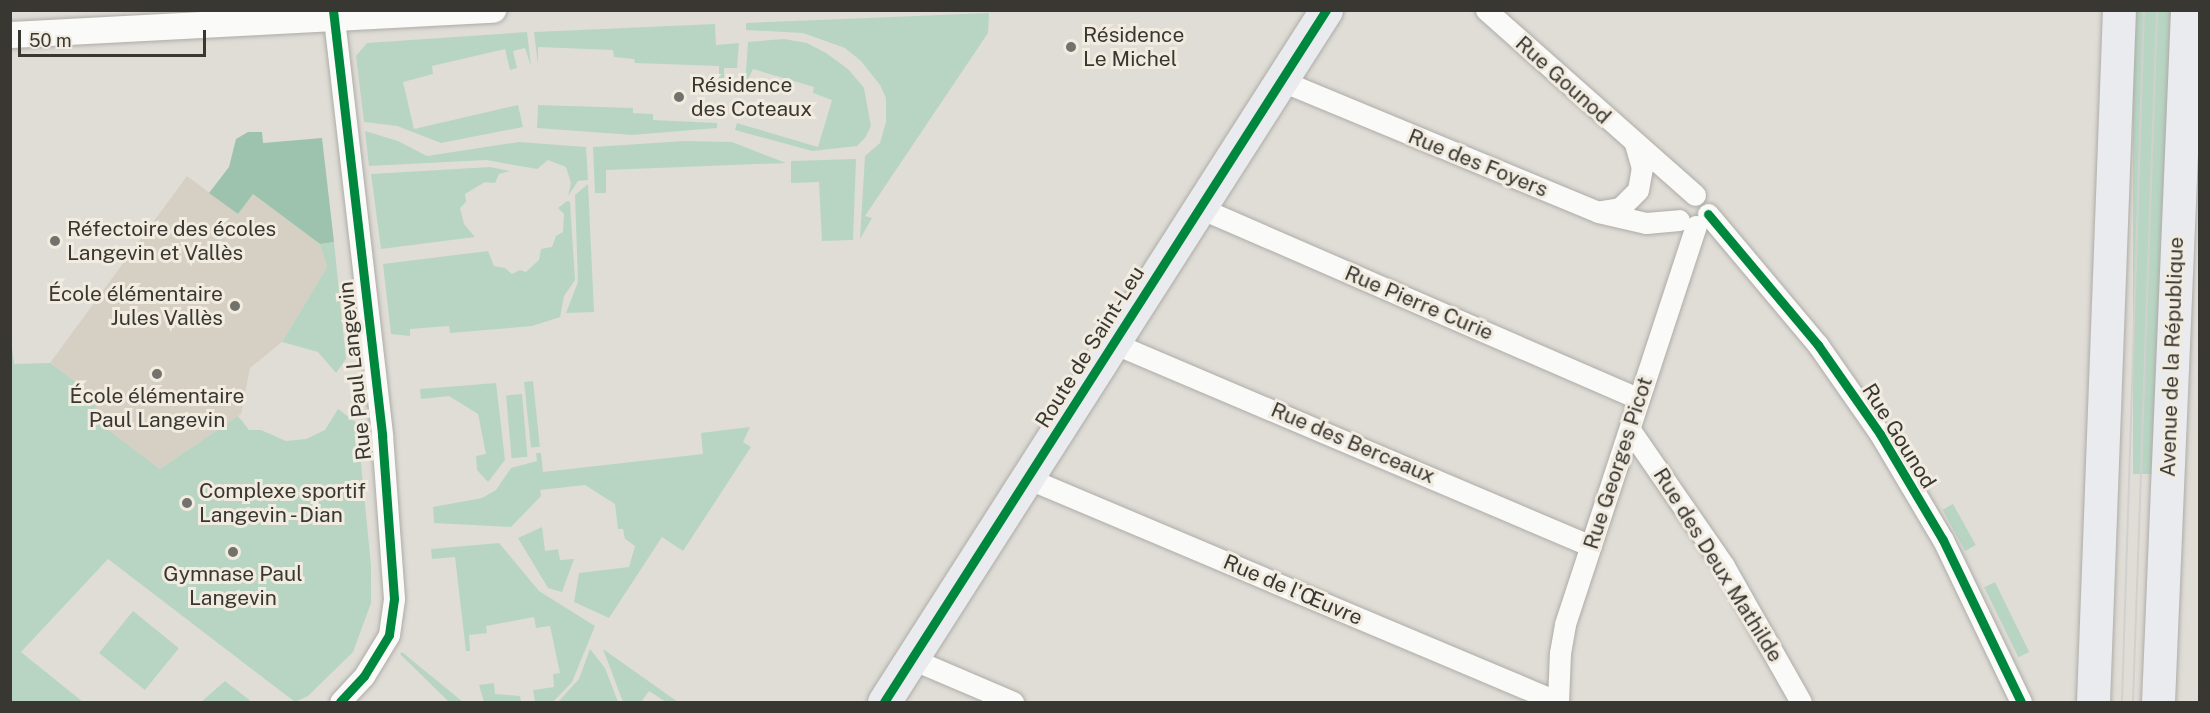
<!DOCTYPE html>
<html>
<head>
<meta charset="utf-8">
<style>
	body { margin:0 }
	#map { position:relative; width:2210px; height:713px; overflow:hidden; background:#e0ddd7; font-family:"Public Sans",sans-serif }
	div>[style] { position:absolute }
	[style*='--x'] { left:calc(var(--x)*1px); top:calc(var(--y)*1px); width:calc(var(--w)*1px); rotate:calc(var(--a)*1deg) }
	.built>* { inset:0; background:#d6cfc4 }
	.green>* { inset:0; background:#b8d5c3; transform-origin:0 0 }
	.forest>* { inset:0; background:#9dc3ae }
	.roads { filter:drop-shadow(0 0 2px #aeaca7) drop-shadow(0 0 2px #aeaca7) }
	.minor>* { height:21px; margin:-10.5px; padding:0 10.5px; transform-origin:10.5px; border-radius:10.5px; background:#fafaf9 }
	.tertiary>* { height:26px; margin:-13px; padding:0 13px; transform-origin:13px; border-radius:13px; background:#fafaf9 }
	.primary>* { height:33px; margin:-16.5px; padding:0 16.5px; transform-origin:16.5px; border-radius:16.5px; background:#e9ebef }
	.tram>* { height:1.5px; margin:-0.75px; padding:0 0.75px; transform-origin:0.75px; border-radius:0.75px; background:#d1d0ce }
	.cycleway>* { height:9px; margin:-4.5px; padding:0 4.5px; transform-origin:4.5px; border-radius:4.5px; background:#00873e }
	.dots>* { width:16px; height:16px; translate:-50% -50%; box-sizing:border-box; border:3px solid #f1ebe0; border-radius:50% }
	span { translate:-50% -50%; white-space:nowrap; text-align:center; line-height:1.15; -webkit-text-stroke:6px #f1ebe0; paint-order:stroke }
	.poi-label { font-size:21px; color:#393732 }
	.left { translate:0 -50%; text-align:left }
	.right { translate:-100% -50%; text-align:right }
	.street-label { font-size:21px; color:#393732 }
	.frame { position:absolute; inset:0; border:12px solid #393732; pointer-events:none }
	.scale { position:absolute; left:18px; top:30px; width:188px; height:27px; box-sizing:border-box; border:3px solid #393732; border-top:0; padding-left:8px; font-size:18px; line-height:21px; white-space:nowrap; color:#393732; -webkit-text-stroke:4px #f1ebe0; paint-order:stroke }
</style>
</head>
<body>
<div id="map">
	<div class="built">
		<div style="clip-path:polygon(187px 176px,238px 214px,253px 194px,320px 244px,327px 267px,282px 342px,250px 368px,241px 414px,160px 469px,88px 416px,100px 399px,50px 363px)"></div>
	</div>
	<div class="green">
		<div style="left:2133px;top:11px;width:45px;height:463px"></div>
		<div style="clip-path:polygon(989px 13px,988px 33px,865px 216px,872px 218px,860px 239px,865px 156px,880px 143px,886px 122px,886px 98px,880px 85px,861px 61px,845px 48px,803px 33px,746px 30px,746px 23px)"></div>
		<div style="clip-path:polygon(715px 24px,716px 45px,739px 43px,737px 68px,724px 68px,724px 87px,719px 86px,719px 66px,635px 63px,634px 59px,614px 57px,613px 50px,538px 47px,538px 65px,534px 32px)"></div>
		<div style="clip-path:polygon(527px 32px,531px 66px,525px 48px,513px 51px,517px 68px,510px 70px,505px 49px,432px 66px,433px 74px,403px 82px,414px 129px,518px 105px,523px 127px,441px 143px,397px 126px,364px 122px,356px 56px,367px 43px)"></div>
		<div style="clip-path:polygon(784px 39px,807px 43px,826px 53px,848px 69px,864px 88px,871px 126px,865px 138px,857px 146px,812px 151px,735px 130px,737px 123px,818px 147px,832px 100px,813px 93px,814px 87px,753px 69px,745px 86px,748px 42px)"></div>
		<div style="clip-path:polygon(538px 105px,633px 108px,633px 113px,653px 114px,653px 120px,717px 123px,717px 128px,632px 135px,537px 128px)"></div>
		<div style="clip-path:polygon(365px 131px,398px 141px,427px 156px,519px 142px,586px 147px,588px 180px,578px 181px,568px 196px,571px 183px,566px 167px,548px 160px,537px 169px,486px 160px,369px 166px)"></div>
		<div style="clip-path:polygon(685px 141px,732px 142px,786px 163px,606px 170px,606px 193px,595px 193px,593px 147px)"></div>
		<div style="clip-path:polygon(856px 159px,853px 240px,822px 241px,819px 182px,791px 183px,791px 161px)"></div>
		<div style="clip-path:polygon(490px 167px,510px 171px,499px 174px,495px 183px,485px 182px,465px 194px,466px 202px,460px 208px,464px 224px,475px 237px,381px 249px,371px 174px)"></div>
		<div style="clip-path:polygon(588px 184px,594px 312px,566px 313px,578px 282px,575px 195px)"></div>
		<div style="clip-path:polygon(567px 201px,570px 202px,575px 280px,564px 296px,560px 317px,532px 326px,450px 333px,449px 326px,410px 329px,410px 336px,391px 334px,383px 264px,488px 251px,494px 266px,505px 268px,512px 274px,520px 270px,526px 272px,539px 260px,541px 249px,552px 247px,556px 236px,563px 232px,564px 214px,558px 208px)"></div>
		<div style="clip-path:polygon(334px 242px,346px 359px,336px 373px,318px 352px,282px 342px,327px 267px,320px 244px)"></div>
		<div style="clip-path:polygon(10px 328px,14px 364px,50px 363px,101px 400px,89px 416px,160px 469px,238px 416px,249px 430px,261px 430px,286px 441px,306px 439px,325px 430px,338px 409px,357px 423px,371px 565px,371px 603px,353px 652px,308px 696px,295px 702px,108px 559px,21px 652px,83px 702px,11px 702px)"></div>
		<div style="left:533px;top:381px;width:66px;height:9px;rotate:84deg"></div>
		<div style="clip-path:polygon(496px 383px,505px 460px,488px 482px,477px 470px,476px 456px,486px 454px,478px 414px,449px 396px,421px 399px,420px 389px)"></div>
		<div style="left:522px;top:394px;width:63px;height:16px;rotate:85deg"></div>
		<div style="clip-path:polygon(750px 427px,743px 442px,751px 447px,683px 551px,662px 537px,609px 618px,574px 602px,579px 573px,629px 567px,635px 546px,625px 539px,623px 529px,618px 529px,615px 504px,585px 485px,540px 490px,541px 496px,511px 527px,434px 523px,433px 507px,482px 498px,496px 490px,511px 468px,537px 461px,536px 453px,541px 453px,543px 472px,703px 454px,701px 433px)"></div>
		<div style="left:1953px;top:504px;width:47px;height:12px;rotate:61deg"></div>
		<div style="clip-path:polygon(542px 527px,545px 551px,558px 549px,560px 560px,574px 559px,562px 592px,548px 588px,518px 538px)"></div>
		<div style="clip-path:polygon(499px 543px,539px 591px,595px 626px,572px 682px,553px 702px,535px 702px,533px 690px,554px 687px,553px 674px,560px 673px,550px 626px,536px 628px,534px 617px,486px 626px,487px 633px,469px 635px,470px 651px,466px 651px,455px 557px,432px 559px,431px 549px)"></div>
		<div style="left:1995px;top:582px;width:78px;height:12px;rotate:64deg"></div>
		<div style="left:133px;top:611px;width:59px;height:54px;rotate:39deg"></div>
		<div style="clip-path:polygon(590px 649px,605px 668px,618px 702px,558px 702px,579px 679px)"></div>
		<div style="clip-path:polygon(603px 649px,678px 702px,666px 702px,649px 691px,641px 702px,623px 702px)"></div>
		<div style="clip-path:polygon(402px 652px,463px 702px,449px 702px,400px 654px)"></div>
		<div style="clip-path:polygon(225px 681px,252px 702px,201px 702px)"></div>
		<div style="clip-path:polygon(494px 683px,495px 694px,520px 696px,521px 702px,484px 702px,479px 685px)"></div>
	</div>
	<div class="forest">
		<div style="clip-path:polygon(248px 132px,262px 132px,263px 143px,322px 138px,334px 242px,320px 244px,253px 194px,238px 214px,209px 193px,229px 167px,236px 139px)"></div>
	</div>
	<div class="roads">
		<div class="minor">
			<div style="--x:333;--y:10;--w:428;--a:83.4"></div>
			<div style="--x:382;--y:435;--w:164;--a:85.8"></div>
			<div style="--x:394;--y:599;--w:36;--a:98"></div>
			<div style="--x:389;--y:635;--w:48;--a:121.4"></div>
			<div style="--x:364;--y:676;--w:35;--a:133"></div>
			<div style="--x:1486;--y:10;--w:279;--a:41.5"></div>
			<div style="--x:1282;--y:81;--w:342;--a:22.5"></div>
			<div style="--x:1598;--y:212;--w:49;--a:12.9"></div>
			<div style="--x:1646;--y:223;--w:33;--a:-5"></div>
			<div style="--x:1200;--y:208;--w:477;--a:23.5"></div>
			<div style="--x:1601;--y:211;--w:19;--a:-9"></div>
			<div style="--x:1620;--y:208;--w:25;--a:-45"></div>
			<div style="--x:1638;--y:190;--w:22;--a:-80"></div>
			<div style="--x:1642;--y:168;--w:25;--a:-106"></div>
			<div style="--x:1708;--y:214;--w:171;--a:50"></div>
			<div style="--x:1818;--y:345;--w:108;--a:55.1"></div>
			<div style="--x:1880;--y:434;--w:123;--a:59.3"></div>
			<div style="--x:1943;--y:540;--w:180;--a:64.3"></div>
			<div style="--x:1113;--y:343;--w:519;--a:23.01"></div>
			<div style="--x:1630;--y:430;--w:165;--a:55.3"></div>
			<div style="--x:1724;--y:566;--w:156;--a:60.5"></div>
			<div style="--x:1027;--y:478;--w:576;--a:22.87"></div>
			<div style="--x:912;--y:659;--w:110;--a:23.1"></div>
			<div style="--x:1558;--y:702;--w:49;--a:-87.7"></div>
			<div style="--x:1560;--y:653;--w:29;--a:-80"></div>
			<div style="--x:1565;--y:624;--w:419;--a:-71.8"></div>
		</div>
		<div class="tertiary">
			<div style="--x:10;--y:35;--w:484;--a:-3"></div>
		</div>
		<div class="primary">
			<div style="--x:884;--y:702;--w:821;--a:-57.43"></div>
			<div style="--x:2093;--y:702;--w:692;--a:-87.85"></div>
			<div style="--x:2158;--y:702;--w:693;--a:-87.6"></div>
		</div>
	</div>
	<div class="tram">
		<div style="--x:2122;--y:702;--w:692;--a:-88.18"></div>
		<div style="--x:2133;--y:702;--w:692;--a:-88.01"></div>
	</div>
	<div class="cycleway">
		<div style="--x:333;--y:10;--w:428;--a:83.4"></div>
		<div style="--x:382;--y:435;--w:164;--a:85.8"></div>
		<div style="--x:394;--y:599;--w:36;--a:98"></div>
		<div style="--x:389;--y:635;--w:48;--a:121.4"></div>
		<div style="--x:364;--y:676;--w:35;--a:133"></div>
		<div style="--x:1708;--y:214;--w:171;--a:50"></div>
		<div style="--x:1818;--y:345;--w:108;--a:55.1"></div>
		<div style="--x:1880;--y:434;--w:123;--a:59.3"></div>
		<div style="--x:1943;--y:540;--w:180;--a:64.3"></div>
		<div style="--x:884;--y:702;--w:821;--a:-57.43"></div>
	</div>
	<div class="dots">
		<div style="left:1071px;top:47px;background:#73716c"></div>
		<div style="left:679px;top:97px;background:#73716c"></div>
		<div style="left:55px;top:241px;background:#73716c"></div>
		<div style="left:235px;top:306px;background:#73716c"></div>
		<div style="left:157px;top:374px;background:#73716c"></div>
		<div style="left:187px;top:503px;background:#73716c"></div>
		<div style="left:233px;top:552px;background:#73716c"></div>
	</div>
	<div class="poi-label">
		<span class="left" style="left:1083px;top:47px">Résidence<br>Le Michel</span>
		<span class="left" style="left:691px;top:97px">Résidence<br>des Coteaux</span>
		<span class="left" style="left:67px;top:241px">Réfectoire des écoles<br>Langevin et Vallès</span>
		<span class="right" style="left:223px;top:306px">École élémentaire<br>Jules Vallès</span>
		<span style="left:157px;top:408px">École élémentaire<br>Paul Langevin</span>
		<span class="left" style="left:199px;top:503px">Complexe sportif<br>Langevin - Dian</span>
		<span style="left:233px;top:586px">Gymnase Paul<br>Langevin</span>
	</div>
	<div class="street-label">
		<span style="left:1563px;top:80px;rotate:42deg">Rue Gounod</span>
		<span style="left:1478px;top:163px;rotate:22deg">Rue des Foyers</span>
		<span style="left:1419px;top:303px;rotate:23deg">Rue Pierre Curie</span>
		<span style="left:1090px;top:347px;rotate:-58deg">Route de Saint-Leu</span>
		<span style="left:2172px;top:357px;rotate:-88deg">Avenue de la République</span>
		<span style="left:355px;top:371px;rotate:-96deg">Rue Paul Langevin</span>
		<span style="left:1899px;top:436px;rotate:58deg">Rue Gounod</span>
		<span style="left:1353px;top:443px;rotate:23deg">Rue des Berceaux</span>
		<span style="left:1618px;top:463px;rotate:-72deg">Rue Georges Picot</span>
		<span style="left:1718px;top:565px;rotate:58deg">Rue des Deux Mathilde</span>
		<span style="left:1293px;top:590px;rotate:23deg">Rue de l'Œuvre</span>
	</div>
	<div class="frame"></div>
	<div class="scale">50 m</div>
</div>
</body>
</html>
